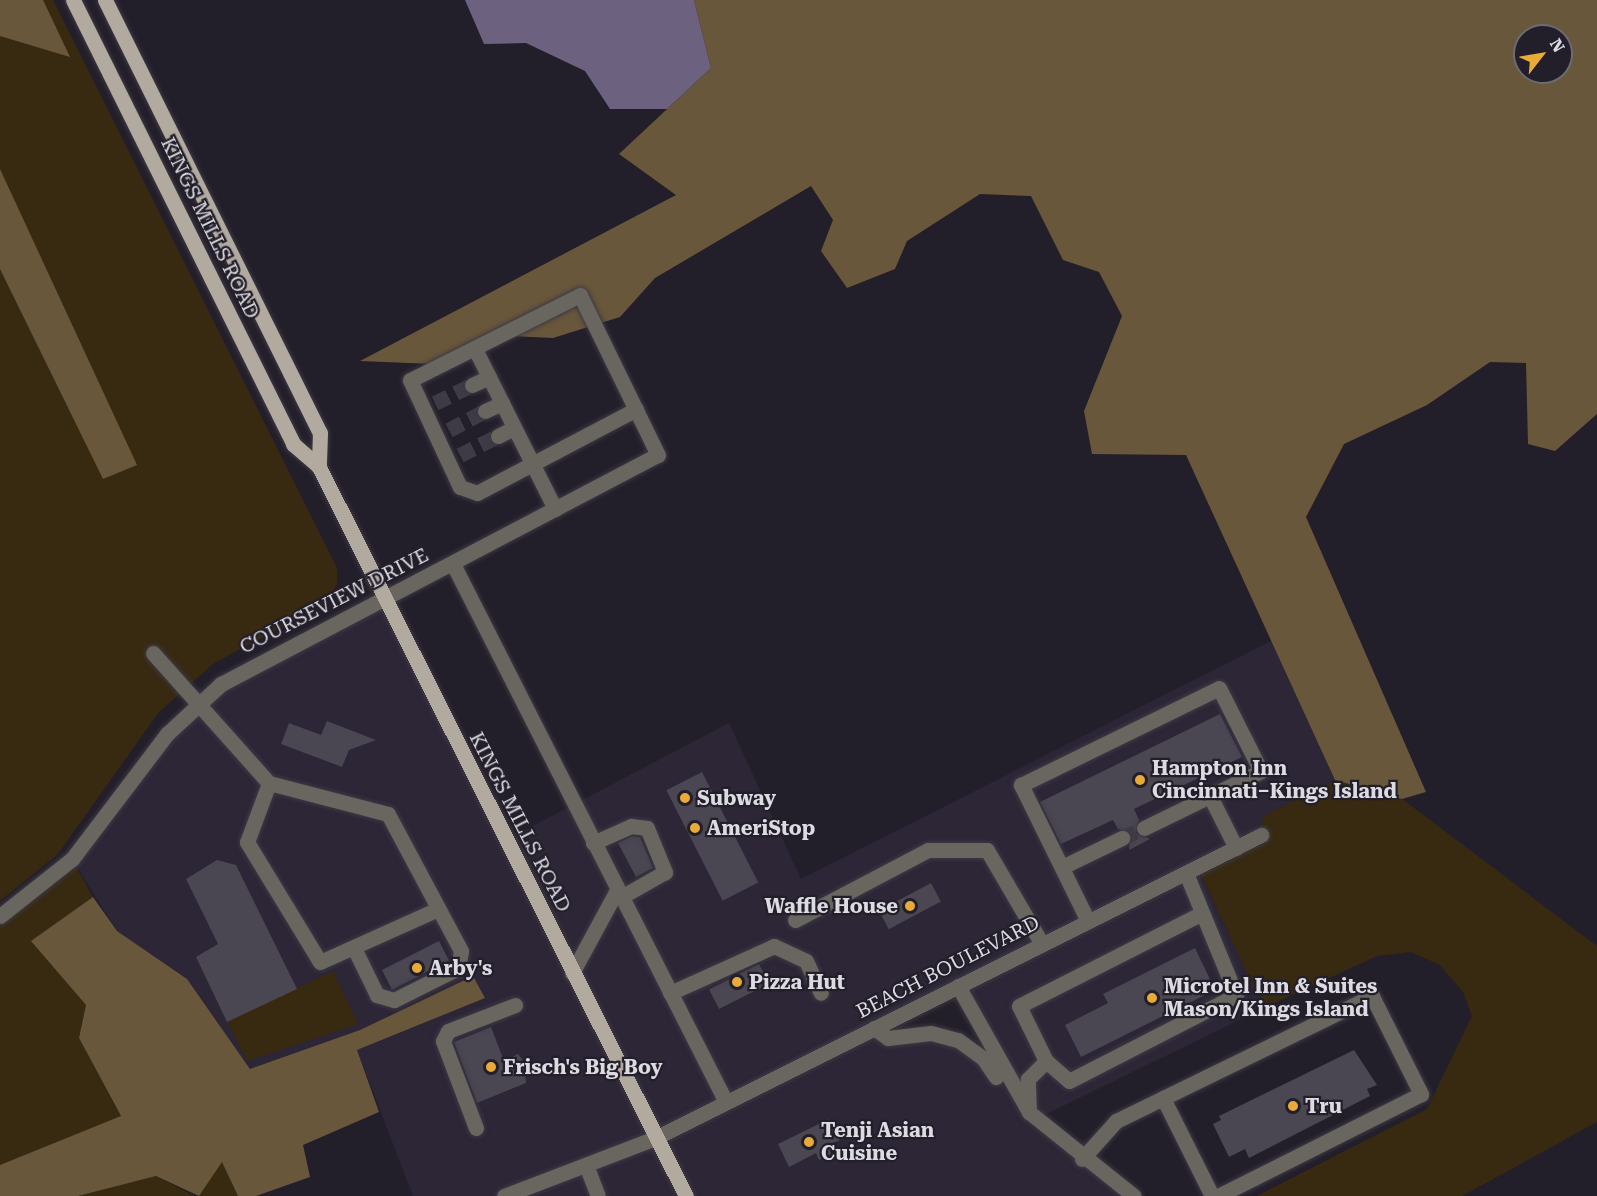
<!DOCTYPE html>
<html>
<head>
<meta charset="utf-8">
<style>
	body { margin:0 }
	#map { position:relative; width:1597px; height:1196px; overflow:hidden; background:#231f2a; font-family:"Roboto Serif",serif }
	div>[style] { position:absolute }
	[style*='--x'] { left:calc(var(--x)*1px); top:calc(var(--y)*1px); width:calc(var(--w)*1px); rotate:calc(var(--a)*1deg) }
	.built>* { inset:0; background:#2c2637 }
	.green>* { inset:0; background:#382a11 }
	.forest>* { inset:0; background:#69573b }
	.water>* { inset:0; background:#6c617f }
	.building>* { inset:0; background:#4a4652; transform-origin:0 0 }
	.minor-tunnel>* { height:15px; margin-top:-7.5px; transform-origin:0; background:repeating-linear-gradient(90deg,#3f3b46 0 15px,transparent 0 23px) }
	.roads { filter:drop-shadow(0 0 2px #3d3944) drop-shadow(0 0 2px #3d3944) }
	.minor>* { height:15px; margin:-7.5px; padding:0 7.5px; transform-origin:7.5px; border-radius:7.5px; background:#696660 }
	.major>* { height:15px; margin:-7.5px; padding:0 7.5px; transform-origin:7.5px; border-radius:7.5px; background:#b2aa9f }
	.dots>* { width:16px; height:16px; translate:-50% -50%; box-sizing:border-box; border:3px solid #231f2a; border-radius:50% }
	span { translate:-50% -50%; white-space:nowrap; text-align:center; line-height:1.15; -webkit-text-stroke:4.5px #231f2a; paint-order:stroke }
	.street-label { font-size:20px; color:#dddbe2 }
	.poi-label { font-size:20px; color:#dddbe2; font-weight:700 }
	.left { translate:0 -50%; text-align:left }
	.right { translate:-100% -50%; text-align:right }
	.north { position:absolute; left:1513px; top:24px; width:60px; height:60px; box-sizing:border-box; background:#231f2a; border:2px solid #6d6a74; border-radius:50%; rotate:59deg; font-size:16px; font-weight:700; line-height:24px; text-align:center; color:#dddbe2 }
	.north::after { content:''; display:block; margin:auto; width:21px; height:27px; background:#e9ab38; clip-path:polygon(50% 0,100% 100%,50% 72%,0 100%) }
</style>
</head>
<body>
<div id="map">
	<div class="built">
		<div style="clip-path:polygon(evenodd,385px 597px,506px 840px,729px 723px,801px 879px,1275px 639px,1335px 780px,1263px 816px,1261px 835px,1197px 867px,1264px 1008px,1036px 1119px,1134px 1196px,413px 1196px,357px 1050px,485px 998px,473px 976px,360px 1030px,250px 1069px,187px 979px,117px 931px,72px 859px,198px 703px,385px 597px,958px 986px,1025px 1108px,958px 1040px,875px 1028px,958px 986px)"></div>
	</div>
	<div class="green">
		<div style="clip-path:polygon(0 0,53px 0,337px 568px,337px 584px,325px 605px,214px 663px,158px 713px,58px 854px,0 901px)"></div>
		<div style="clip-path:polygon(1335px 780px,1402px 799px,1597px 946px,1597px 1122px,1462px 1196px,1257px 1196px,1427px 1109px,1472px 1016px,1463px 992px,1440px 965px,1411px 952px,1377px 956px,1264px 1008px,1197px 867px,1261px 835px,1263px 816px)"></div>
		<div style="clip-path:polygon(72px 859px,93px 897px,32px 941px,86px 1005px,79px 1038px,121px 1117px,0 1165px,0 916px)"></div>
		<div style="clip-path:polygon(333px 971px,358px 1024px,247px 1061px,227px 1022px)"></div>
		<div style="clip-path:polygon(222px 1161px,238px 1196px,199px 1196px)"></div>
		<div style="clip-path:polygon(156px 1176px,194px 1196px,78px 1196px)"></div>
	</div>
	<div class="forest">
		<div style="clip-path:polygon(0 0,43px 0,70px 57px,0 36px)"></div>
		<div style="clip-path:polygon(evenodd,694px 0,1597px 0,1597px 414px,1555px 451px,1528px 444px,1526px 363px,1490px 362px,1427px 405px,1344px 444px,1306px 517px,1426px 792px,1402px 799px,1335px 780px,1186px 455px,1092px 454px,1084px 411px,1122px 316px,1099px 272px,1063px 260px,1031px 196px,980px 194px,907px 241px,895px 269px,847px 288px,821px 251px,833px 220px,811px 186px,655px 278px,620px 317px,553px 338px,512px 336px,458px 365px,360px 361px,676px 195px,619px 154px,711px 68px,694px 0,1525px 36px,1561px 36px,1561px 72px,1525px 72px,1525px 36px)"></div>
		<div style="clip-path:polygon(0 169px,137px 465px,103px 479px,0 269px)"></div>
		<div style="clip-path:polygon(93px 897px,117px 931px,187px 979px,250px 1069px,360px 1030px,473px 976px,485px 998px,357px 1050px,379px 1112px,303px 1145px,310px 1177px,256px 1196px,238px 1196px,222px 1162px,199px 1196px,156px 1176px,78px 1196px,0 1196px,0 1165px,121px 1116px,79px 1038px,86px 1005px,31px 941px)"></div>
	</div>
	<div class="water">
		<div style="clip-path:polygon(465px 0,694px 0,711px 68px,667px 109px,610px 109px,585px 71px,526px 43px,484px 44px)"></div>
	</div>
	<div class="building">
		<div style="clip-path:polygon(1220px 714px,1242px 757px,1134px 809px,1139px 820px,1136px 833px,1150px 839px,1129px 850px,1130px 833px,1118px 829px,1113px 820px,1061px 844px,1040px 802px)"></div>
		<div style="clip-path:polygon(327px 721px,376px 740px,349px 750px,342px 767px,281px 744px,289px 723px,321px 735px)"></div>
		<div style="left:702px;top:772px;width:124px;height:40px;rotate:63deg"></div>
		<div style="clip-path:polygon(632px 836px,640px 837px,653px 868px,636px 877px,618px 843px)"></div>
		<div style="clip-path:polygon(217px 860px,236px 865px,297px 989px,227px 1022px,196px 957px,218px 944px,186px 879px)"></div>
		<div style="left:931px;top:883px;width:21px;height:59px;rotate:62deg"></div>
		<div style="left:439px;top:941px;width:22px;height:64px;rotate:63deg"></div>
		<div style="clip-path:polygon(1195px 948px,1215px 990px,1081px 1057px,1065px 1025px,1108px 1003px,1103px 994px)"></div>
		<div style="left:759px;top:964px;width:22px;height:56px;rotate:63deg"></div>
		<div style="clip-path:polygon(491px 1027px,504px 1061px,518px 1054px,524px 1062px,526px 1083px,477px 1103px,454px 1042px)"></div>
		<div style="clip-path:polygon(1354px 1050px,1377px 1085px,1367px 1089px,1370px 1096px,1249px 1158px,1245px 1149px,1229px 1157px,1213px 1124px,1221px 1120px,1219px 1116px)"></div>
		<div style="clip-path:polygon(829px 1119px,840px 1140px,829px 1145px,833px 1153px,819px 1160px,816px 1153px,789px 1167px,778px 1144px)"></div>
	</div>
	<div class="minor-tunnel">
		<div style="--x:435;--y:403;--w:41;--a:-25.9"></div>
		<div style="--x:449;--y:430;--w:41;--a:-27.8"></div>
		<div style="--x:460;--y:455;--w:42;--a:-26.6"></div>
		<div style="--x:1122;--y:838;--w:24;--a:-24"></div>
	</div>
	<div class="roads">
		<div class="minor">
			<div style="--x:475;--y:349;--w:179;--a:63.4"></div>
			<div style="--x:472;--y:385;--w:19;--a:-25"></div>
			<div style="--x:485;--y:411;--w:19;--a:-25"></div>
			<div style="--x:498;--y:436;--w:18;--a:-27"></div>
			<div style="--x:453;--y:564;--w:603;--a:63.1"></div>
			<div style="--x:153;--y:653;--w:174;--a:48.3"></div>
			<div style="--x:269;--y:783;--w:123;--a:14.6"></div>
			<div style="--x:388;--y:814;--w:155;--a:61.9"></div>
			<div style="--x:461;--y:951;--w:17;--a:100"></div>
			<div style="--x:458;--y:968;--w:72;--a:153.4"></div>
			<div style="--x:394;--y:1000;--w:18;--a:-164"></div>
			<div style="--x:377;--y:995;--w:52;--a:-116.1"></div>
			<div style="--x:269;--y:783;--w:63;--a:110.4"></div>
			<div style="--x:247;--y:842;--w:140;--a:58.7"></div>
			<div style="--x:320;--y:962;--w:129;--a:-24.2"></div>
			<div style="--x:1144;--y:828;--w:73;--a:-25.9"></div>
			<div style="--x:593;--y:843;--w:42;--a:-24.1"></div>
			<div style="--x:631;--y:826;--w:16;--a:7"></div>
			<div style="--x:647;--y:828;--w:48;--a:67.8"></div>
			<div style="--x:665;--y:872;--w:51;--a:150.4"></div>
			<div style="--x:1062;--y:867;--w:67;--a:-25.8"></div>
			<div style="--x:0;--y:916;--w:92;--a:-38.4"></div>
			<div style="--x:72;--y:859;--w:157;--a:-52.8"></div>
			<div style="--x:167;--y:734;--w:74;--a:-42.8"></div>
			<div style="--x:221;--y:684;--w:493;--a:-27.7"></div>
			<div style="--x:658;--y:455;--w:178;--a:-116"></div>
			<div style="--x:580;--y:295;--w:190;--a:153.4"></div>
			<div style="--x:410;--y:380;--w:118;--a:65"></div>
			<div style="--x:460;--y:487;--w:18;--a:19"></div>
			<div style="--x:477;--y:493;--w:180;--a:-27.8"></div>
			<div style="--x:795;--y:920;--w:150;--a:-27.8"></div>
			<div style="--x:928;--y:850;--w:59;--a:0"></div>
			<div style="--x:987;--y:850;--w:109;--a:59.7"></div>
			<div style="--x:1088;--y:921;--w:152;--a:-116.2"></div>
			<div style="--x:1021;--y:785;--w:220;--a:-26.1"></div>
			<div style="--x:1219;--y:688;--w:93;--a:63.2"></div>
			<div style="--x:1261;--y:771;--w:57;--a:153.9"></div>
			<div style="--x:1210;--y:796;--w:58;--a:63.4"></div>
			<div style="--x:572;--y:973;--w:94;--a:-61.5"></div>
			<div style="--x:958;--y:986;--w:145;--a:60.6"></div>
			<div style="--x:1029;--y:1112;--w:134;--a:38.7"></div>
			<div style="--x:670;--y:993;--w:114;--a:-24.3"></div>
			<div style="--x:774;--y:946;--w:35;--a:25"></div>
			<div style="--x:806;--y:961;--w:35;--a:65"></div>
			<div style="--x:874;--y:1028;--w:17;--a:36"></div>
			<div style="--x:888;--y:1038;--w:43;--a:-6.6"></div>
			<div style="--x:931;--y:1033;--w:28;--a:15"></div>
			<div style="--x:958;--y:1040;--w:31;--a:36"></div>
			<div style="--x:983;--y:1058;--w:23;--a:56"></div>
			<div style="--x:1046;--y:1061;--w:61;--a:-116.1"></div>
			<div style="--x:1019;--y:1006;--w:205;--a:-26.9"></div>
			<div style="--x:1163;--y:1098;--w:110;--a:63.4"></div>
			<div style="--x:1029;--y:1112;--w:33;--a:-92"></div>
			<div style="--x:1028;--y:1079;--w:25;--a:-45"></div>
			<div style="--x:1046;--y:1061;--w:30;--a:41"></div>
			<div style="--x:1069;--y:1081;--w:188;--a:-27.2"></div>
			<div style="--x:1236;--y:995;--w:132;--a:-112.3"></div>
			<div style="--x:476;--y:1128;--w:93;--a:-110.8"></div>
			<div style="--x:443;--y:1041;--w:11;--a:-63"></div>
			<div style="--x:448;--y:1031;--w:72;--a:-21.2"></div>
			<div style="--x:1082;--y:1159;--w:51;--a:-48.2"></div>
			<div style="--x:1116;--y:1121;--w:285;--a:-26"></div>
			<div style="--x:1372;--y:996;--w:110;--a:63.4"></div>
			<div style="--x:1421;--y:1094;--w:227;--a:153.3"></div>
			<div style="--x:586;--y:1165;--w:33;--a:69"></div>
			<div style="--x:504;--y:1196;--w:162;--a:-21"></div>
			<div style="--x:655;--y:1138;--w:678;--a:-26.57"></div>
		</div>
		<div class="major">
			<div style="--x:73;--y:0;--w:496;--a:63.6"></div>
			<div style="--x:293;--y:444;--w:35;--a:41"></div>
			<div style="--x:319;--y:467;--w:816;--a:63.28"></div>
			<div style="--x:105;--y:0;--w:483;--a:63.6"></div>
			<div style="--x:320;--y:433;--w:34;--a:92"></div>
		</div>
	</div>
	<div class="dots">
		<div style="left:1140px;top:780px;background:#e9ab38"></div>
		<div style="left:685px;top:798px;background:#e9ab38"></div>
		<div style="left:695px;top:828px;background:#e9ab38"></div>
		<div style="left:910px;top:906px;background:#e9ab38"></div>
		<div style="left:417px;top:968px;background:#e9ab38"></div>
		<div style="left:737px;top:982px;background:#e9ab38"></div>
		<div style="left:1152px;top:998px;background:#e9ab38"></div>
		<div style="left:491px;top:1067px;background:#e9ab38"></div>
		<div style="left:1293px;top:1106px;background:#e9ab38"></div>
		<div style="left:809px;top:1142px;background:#e9ab38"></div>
	</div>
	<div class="street-label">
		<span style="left:210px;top:228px;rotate:64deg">KINGS MILLS ROAD</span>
		<span style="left:334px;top:601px;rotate:-27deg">COURSEVIEW DRIVE</span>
		<span style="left:520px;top:822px;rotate:63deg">KINGS MILLS ROAD</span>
		<span style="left:948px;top:967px;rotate:-27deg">BEACH BOULEVARD</span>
	</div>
	<div class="poi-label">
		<span class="left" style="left:1152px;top:780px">Hampton Inn<br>Cincinnati–Kings Island</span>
		<span class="left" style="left:697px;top:798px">Subway</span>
		<span class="left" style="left:707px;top:828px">AmeriStop</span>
		<span class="right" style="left:898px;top:906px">Waffle House</span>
		<span class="left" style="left:429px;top:968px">Arby's</span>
		<span class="left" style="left:749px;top:982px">Pizza Hut</span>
		<span class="left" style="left:1164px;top:998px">Microtel Inn &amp; Suites<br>Mason/Kings Island</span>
		<span class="left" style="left:503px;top:1067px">Frisch's Big Boy</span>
		<span class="left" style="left:1305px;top:1106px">Tru</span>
		<span class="left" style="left:821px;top:1142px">Tenji Asian<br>Cuisine</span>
	</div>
	<div class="north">N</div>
</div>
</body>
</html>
